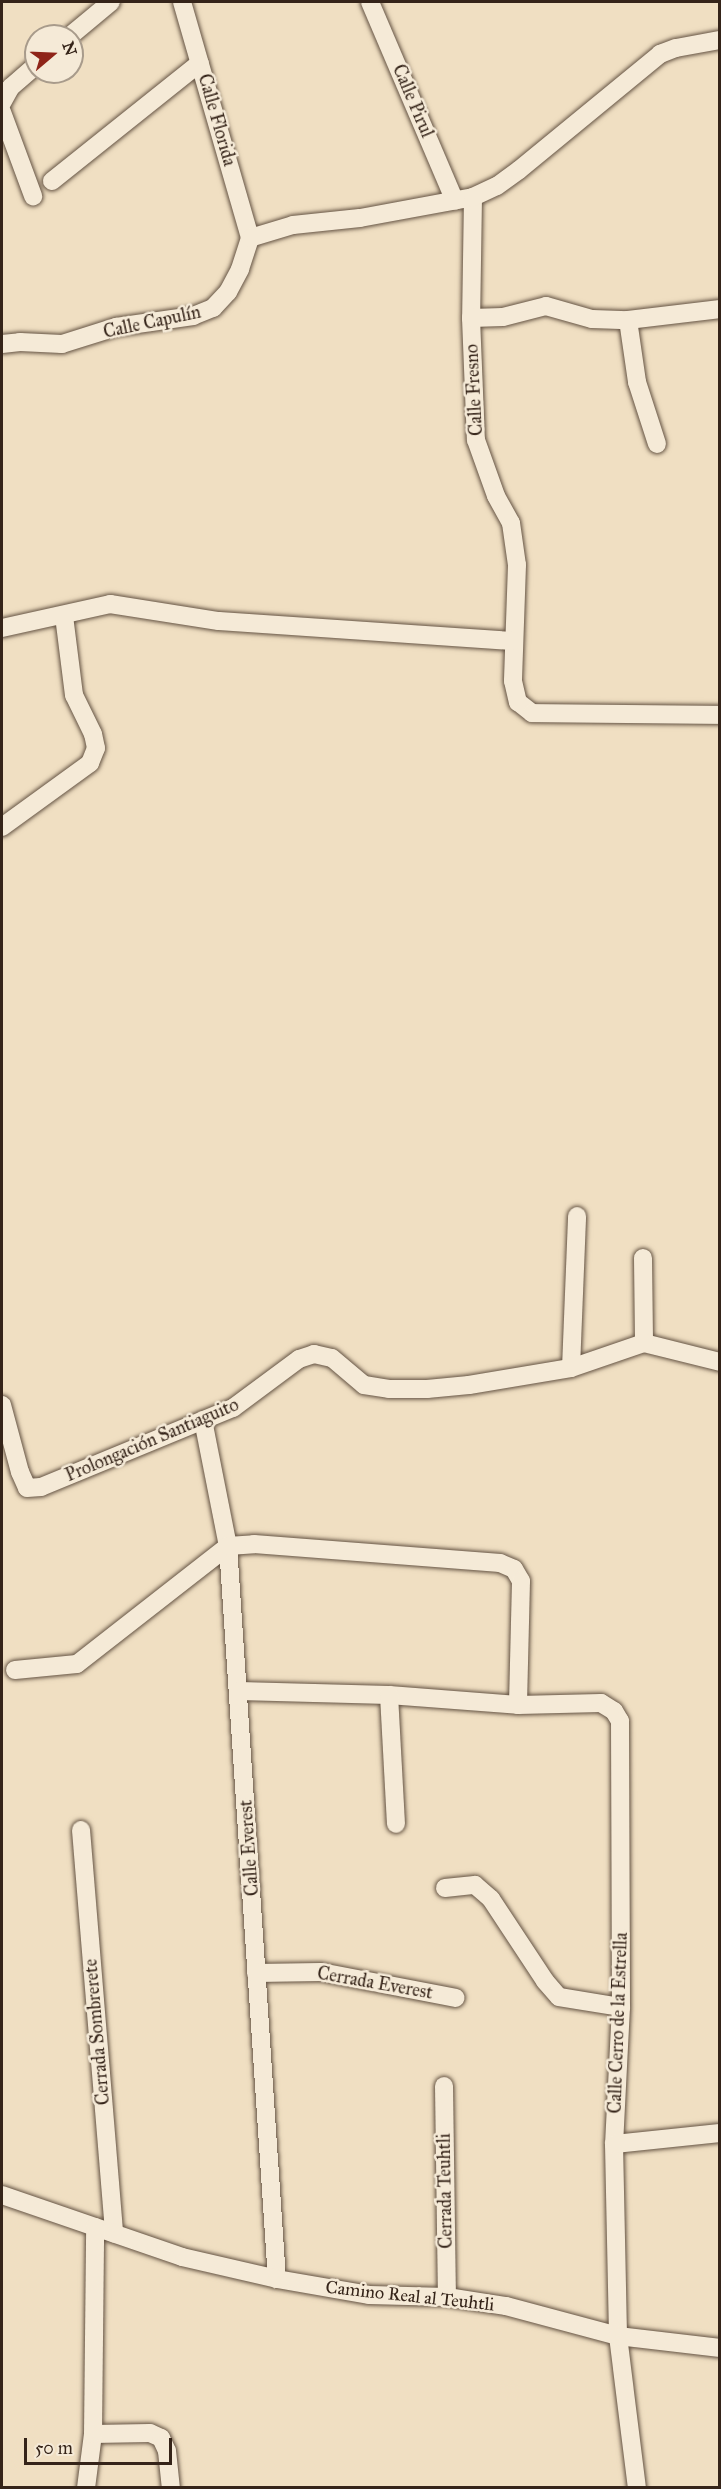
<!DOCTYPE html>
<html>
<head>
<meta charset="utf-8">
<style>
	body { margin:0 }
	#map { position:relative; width:721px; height:2489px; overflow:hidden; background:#f0dfc2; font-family:"IM FELL Great Primer",serif }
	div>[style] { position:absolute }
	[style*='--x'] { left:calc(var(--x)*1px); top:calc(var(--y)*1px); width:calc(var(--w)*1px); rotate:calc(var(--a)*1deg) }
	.roads { filter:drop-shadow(0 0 2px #645343) drop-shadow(0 0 2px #645343) }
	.street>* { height:18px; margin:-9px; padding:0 9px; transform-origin:9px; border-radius:9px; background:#f5ead7 }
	span { translate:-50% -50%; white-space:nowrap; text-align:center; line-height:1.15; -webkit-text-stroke:5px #f5ead7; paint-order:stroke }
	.street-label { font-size:18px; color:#352419 }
	.frame { position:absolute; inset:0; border:3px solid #352419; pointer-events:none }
	.north { position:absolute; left:24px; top:24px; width:60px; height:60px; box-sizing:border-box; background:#f5ead7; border:2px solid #a89b8b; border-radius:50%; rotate:71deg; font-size:16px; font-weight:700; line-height:24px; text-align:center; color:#352419 }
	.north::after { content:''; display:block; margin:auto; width:21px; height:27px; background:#8f2418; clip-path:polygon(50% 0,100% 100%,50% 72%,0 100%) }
	.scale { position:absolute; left:24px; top:2438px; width:148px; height:27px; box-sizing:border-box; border:3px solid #352419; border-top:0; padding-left:8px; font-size:18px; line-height:21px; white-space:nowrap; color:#352419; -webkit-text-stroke:4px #f5ead7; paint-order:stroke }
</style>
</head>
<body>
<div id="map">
	<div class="roads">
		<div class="street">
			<div style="--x:182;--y:2;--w:246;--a:73.9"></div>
			<div style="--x:370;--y:2;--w:216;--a:66.9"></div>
			<div style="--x:70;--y:36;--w:53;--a:-39.7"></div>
			<div style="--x:2;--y:103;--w:18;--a:-61"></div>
			<div style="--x:11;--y:87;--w:33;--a:-41"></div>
			<div style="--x:2;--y:112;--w:90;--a:69.7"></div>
			<div style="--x:52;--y:181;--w:189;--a:-38.6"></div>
			<div style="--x:473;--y:197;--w:121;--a:90.9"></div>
			<div style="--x:471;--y:318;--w:122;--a:87.7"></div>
			<div style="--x:476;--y:440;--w:59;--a:70.3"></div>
			<div style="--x:496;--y:496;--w:31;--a:61"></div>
			<div style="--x:511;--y:523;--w:42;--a:81.9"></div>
			<div style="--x:517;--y:565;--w:116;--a:92"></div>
			<div style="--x:513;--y:681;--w:22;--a:77"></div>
			<div style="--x:518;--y:702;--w:18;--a:38"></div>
			<div style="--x:532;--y:713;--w:188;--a:0.6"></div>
			<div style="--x:471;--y:318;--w:32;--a:-2"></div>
			<div style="--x:503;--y:317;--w:44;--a:-14.3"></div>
			<div style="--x:546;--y:306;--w:48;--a:15.8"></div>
			<div style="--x:592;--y:319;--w:36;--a:2"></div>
			<div style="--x:628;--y:320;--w:93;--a:-6.8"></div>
			<div style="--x:628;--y:320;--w:63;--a:81.7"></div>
			<div style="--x:637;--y:382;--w:65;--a:72.1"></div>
			<div style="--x:2;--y:344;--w:18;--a:-6"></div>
			<div style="--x:20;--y:342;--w:42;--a:2.7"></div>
			<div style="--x:62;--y:344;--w:57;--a:-17.5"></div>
			<div style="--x:116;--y:327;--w:78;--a:-8.1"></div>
			<div style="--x:193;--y:316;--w:22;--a:-22"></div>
			<div style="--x:213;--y:308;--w:22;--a:-47"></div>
			<div style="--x:228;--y:292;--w:26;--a:-62"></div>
			<div style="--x:240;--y:269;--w:33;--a:-72"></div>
			<div style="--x:250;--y:238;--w:45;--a:-16.8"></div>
			<div style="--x:293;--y:225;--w:67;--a:-6"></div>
			<div style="--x:360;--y:218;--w:115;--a:-10.5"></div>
			<div style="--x:473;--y:197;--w:26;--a:-25"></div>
			<div style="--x:497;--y:186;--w:27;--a:-36"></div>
			<div style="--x:519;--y:170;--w:183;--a:-39.4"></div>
			<div style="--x:660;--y:54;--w:17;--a:-21"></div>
			<div style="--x:676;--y:48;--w:45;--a:-10.3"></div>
			<div style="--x:2;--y:628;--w:111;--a:-12.5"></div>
			<div style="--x:110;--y:604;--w:110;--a:8.9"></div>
			<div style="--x:219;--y:621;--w:294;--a:3.9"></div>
			<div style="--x:2;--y:827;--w:109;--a:-36"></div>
			<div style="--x:90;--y:763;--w:16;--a:-68"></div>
			<div style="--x:96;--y:748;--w:14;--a:-102"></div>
			<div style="--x:93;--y:734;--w:43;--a:-116"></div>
			<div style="--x:74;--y:695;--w:80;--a:-97.2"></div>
			<div style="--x:643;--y:1258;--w:85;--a:89.3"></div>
			<div style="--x:644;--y:1343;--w:78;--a:14"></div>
			<div style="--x:571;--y:1368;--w:152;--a:-87.7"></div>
			<div style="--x:2;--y:1405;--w:69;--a:75"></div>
			<div style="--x:20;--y:1472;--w:17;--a:66"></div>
			<div style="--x:27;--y:1488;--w:14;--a:-4"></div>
			<div style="--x:41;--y:1487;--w:208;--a:-22.4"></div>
			<div style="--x:233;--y:1408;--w:82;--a:-36.6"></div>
			<div style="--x:299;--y:1359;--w:16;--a:-18"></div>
			<div style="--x:314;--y:1354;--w:18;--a:13"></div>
			<div style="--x:332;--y:1358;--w:42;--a:40.2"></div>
			<div style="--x:364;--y:1385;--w:25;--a:9"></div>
			<div style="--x:389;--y:1389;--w:38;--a:0"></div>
			<div style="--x:427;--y:1389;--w:42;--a:-5.4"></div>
			<div style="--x:469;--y:1385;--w:103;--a:-9.5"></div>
			<div style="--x:571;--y:1368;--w:77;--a:-18.9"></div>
			<div style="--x:203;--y:1420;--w:128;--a:78.8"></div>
			<div style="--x:228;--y:1546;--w:735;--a:86.18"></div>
			<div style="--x:15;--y:1670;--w:62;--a:-5.5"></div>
			<div style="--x:77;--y:1664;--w:192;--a:-38"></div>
			<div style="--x:228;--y:1546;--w:26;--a:-4"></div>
			<div style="--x:254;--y:1544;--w:247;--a:4.4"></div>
			<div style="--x:500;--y:1563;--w:15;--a:23"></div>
			<div style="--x:514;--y:1569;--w:14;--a:60"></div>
			<div style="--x:521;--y:1581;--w:124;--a:91.4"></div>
			<div style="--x:239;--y:1691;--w:150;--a:1.5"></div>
			<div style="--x:389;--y:1695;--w:129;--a:4.4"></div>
			<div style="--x:518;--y:1705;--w:83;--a:-1.4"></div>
			<div style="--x:601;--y:1703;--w:15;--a:32"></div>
			<div style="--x:614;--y:1711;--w:12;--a:59"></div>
			<div style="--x:620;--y:1721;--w:286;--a:89.8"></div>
			<div style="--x:621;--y:2007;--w:137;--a:92.9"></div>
			<div style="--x:614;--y:2144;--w:192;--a:88.8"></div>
			<div style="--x:618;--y:2336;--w:153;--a:82.9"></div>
			<div style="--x:389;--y:1695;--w:129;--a:86.9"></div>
			<div style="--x:81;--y:1830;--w:405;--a:85.3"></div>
			<div style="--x:445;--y:1888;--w:30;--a:-6"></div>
			<div style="--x:475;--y:1885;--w:21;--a:41"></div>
			<div style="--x:491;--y:1899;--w:98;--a:56.6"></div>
			<div style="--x:545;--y:1981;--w:21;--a:49"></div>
			<div style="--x:559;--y:1997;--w:63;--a:9.2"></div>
			<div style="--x:256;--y:1973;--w:65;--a:-0.9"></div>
			<div style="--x:321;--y:1972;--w:137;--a:10.9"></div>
			<div style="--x:444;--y:2086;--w:211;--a:89.2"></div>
			<div style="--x:614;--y:2144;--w:107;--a:-5.9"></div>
			<div style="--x:2;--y:2195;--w:190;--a:19"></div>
			<div style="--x:182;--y:2257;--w:98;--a:13"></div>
			<div style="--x:277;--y:2279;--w:93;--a:9.9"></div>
			<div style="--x:369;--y:2295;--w:78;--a:1.5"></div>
			<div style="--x:447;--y:2297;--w:60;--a:8.7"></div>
			<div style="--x:506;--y:2306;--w:116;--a:15"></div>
			<div style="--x:618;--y:2336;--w:103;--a:6.7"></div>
			<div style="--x:93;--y:2434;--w:57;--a:-1"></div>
			<div style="--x:150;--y:2433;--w:12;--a:24"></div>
			<div style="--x:161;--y:2438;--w:14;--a:65"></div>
			<div style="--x:167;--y:2451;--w:37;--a:84"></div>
			<div style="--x:86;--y:2488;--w:54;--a:-82.6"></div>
			<div style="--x:93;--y:2434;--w:207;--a:-89.4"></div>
		</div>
	</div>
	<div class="street-label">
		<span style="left:413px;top:101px;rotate:67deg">Calle Pirul</span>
		<span style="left:217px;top:120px;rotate:74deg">Calle Florida</span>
		<span style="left:152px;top:322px;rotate:-12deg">Calle Capulín</span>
		<span style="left:474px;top:390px;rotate:-93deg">Calle Fresno</span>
		<span style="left:152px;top:1440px;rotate:-23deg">Prolongación Santiaguito</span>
		<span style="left:249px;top:1848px;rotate:-94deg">Calle Everest</span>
		<span style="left:375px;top:1983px;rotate:10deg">Cerrada Everest</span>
		<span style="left:618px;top:2023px;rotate:-88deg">Calle Cerro de la Estrella</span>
		<span style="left:97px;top:2032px;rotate:-95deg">Cerrada Sombrerete</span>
		<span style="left:445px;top:2191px;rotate:-91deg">Cerrada Teuhtli</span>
		<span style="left:410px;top:2296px;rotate:6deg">Camino Real al Teuhtli</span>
	</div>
	<div class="frame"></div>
	<div class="north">N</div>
	<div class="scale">50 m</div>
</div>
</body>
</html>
